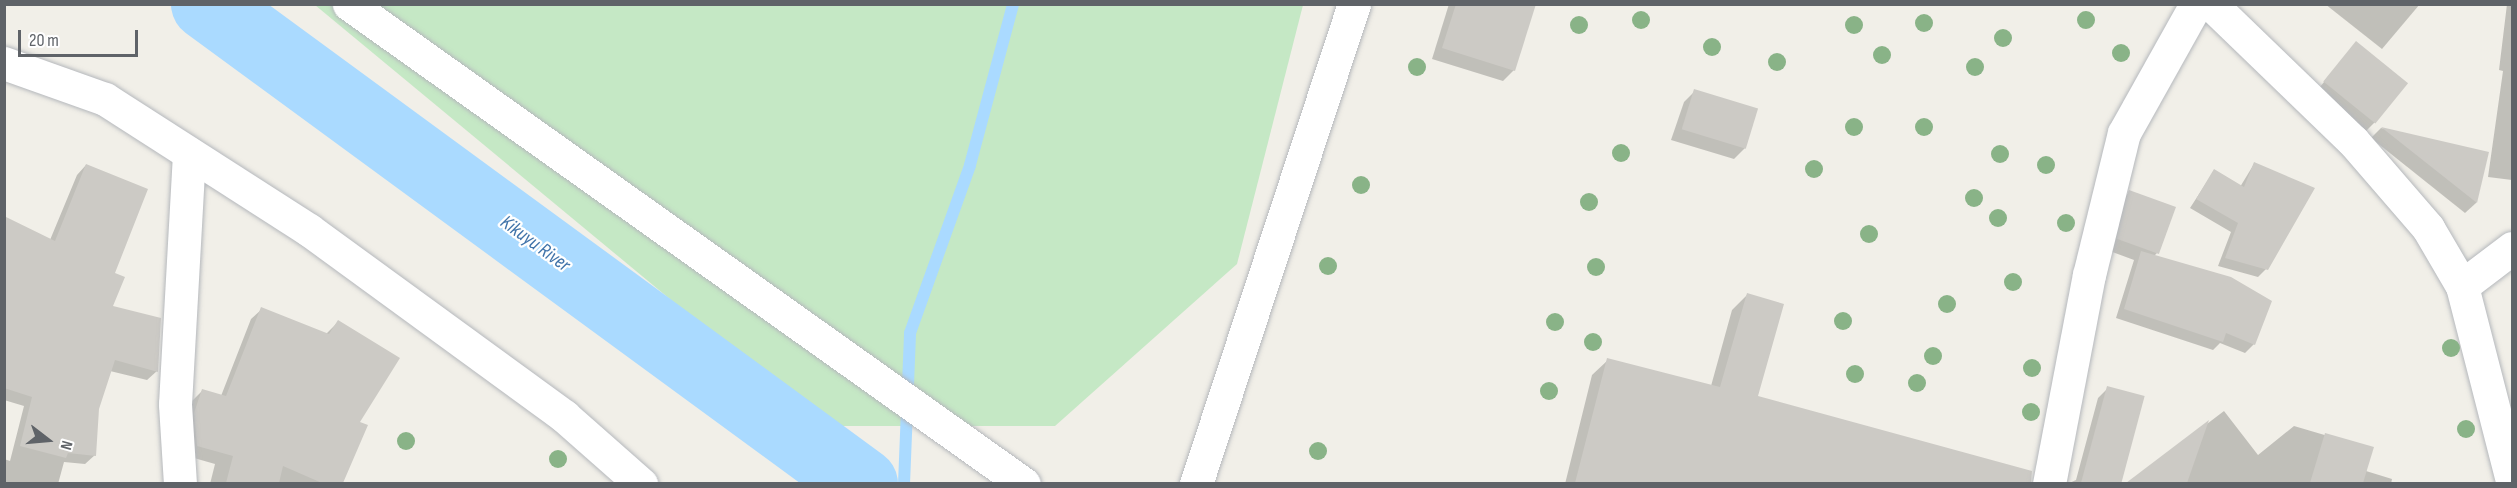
<!DOCTYPE html>
<html>
<head>
<meta charset="utf-8">
<style>
	body { margin:0 }
	#map { position:relative; width:2517px; height:488px; overflow:hidden; background:#f1efe8; font-family:"Sofia Sans Condensed",sans-serif }
	div>[style] { position:absolute }
	[style*='--x'] { left:calc(var(--x)*1px); top:calc(var(--y)*1px); width:calc(var(--w)*1px); rotate:calc(var(--a)*1deg) }
	.green>* { inset:0; background:#c5e8c5 }
	.shadow>* { inset:0; background:#0003 }
	.stream>* { height:12px; margin:-6px; padding:0 6px; transform-origin:6px; border-radius:6px; background:#aadaff }
	.river>* { height:72px; margin:-36px; padding:0 36px; transform-origin:36px; border-radius:36px; background:#aadaff }
	.building>* { inset:0; background:#cccac5; transform-origin:0 0 }
	.roads { filter:drop-shadow(0 0 2px #b5b8bc) drop-shadow(0 0 2px #b5b8bc) }
	.minor>* { height:33px; margin:-16.5px; padding:0 16.5px; transform-origin:16.5px; border-radius:16.5px; background:#fff }
	.trees>* { width:18px; height:18px; margin:-9px; border-radius:50%; background:#89b387 }
	span { translate:-50% -50%; white-space:nowrap; text-align:center; line-height:1.15; -webkit-text-stroke:4.5px #fff; paint-order:stroke }
	.water-label { font-size:20px; color:#4174aa; font-style:italic }
	.frame { position:absolute; inset:0; border:6px solid #5f6368; pointer-events:none }
	.north { position:absolute; left:18px; top:410px; width:60px; height:60px; -webkit-text-stroke:4px #fff; paint-order:stroke; rotate:106deg; font-size:16px; font-weight:700; line-height:24px; text-align:center; color:#5f6368 }
	.north::after { content:''; display:block; margin:auto; width:21px; height:27px; background:#5f6368; clip-path:polygon(50% 0,100% 100%,50% 72%,0 100%) }
	.scale { position:absolute; left:18px; top:30px; width:120px; height:27px; box-sizing:border-box; border:3px solid #5f6368; border-top:0; padding-left:8px; font-size:18px; line-height:21px; white-space:nowrap; color:#5f6368; -webkit-text-stroke:4px #fff; paint-order:stroke }
</style>
</head>
<body>
<div id="map">
	<div class="green">
		<div style="clip-path:polygon(315px 5px,1303px 5px,1237px 264px,1055px 426px,823px 426px)"></div>
	</div>
	<div class="shadow">
		<div style="clip-path:polygon(1449px 4px,1534px 4px,1514px 70px,1503px 81px,1432px 59px)"></div>
		<div style="clip-path:polygon(2325px 4px,2420px 4px,2382px 49px)"></div>
		<div style="clip-path:polygon(2507px 4px,2512px 4px,2512px 180px,2488px 177px,2503px 71px,2499px 70px)"></div>
		<div style="clip-path:polygon(2356px 43px,2375px 122px,2364px 133px,2315px 93px)"></div>
		<div style="clip-path:polygon(1695px 91px,1745px 148px,1734px 159px,1671px 140px,1684px 102px)"></div>
		<div style="clip-path:polygon(2381px 128px,2487px 153px,2476px 203px,2465px 213px,2371px 138px)"></div>
		<div style="clip-path:polygon(2254px 164px,2266px 269px,2258px 277px,2218px 266px,2231px 232px,2190px 208px,2214px 171px,2240px 187px)"></div>
		<div style="clip-path:polygon(86px 165px,113px 274px,111px 308px,157px 371px,147px 380px,110px 371px,98px 408px,95px 455px,85px 464px,64px 462px,58px 484px,4px 484px,4px 459px,10px 461px,24px 406px,4px 400px,4px 218px,50px 240px,77px 175px)"></div>
		<div style="clip-path:polygon(2130px 192px,2157px 253px,2154px 256px,2254px 344px,2245px 353px,2220px 343px,2213px 350px,2116px 318px,2134px 260px,2107px 250px,2119px 202px)"></div>
		<div style="clip-path:polygon(1747px 295px,1756px 397px,2014px 468px,2010px 484px,1565px 484px,1592px 375px,1608px 360px,1711px 386px,1732px 310px)"></div>
		<div style="clip-path:polygon(262px 309px,326px 334px,338px 322px,358px 423px,366px 426px,341px 484px,210px 484px,215px 464px,187px 456px,185px 425px,192px 401px,202px 391px,221px 396px,251px 319px)"></div>
		<div style="clip-path:polygon(2108px 388px,2143px 397px,2120px 484px,2067px 484px,2076px 480px,2098px 398px)"></div>
		<div style="clip-path:polygon(2224px 411px,2258px 455px,2294px 426px,2372px 449px,2366px 471px,2392px 479px,2391px 484px,2128px 484px)"></div>
	</div>
	<div class="stream">
		<div style="--x:904;--y:484;--w:151;--a:-87.7"></div>
		<div style="--x:910;--y:333;--w:178;--a:-70.3"></div>
		<div style="--x:970;--y:165;--w:167;--a:-75"></div>
	</div>
	<div class="river">
		<div style="--x:207;--y:4;--w:812;--a:36.23"></div>
	</div>
	<div class="building">
		<div style="clip-path:polygon(1456px 4px,1536px 4px,1515px 71px,1442px 48px)"></div>
		<div style="left:2356px;top:41px;width:67px;height:52px;rotate:39deg"></div>
		<div style="left:1694px;top:89px;width:67px;height:42px;rotate:17deg"></div>
		<div style="clip-path:polygon(2381px 127px,2489px 152px,2477px 203px)"></div>
		<div style="clip-path:polygon(2254px 162px,2315px 188px,2268px 270px,2225px 258px,2238px 223px,2196px 199px,2214px 169px,2244px 187px)"></div>
		<div style="clip-path:polygon(86px 164px,148px 189px,115px 273px,125px 277px,113px 306px,161px 318px,158px 372px,115px 360px,99px 409px,96px 456px,68px 453px,66px 458px,20px 446px,32px 397px,4px 388px,4px 216px,55px 241px)"></div>
		<div style="left:2129px;top:190px;width:50px;height:50px;rotate:20deg"></div>
		<div style="clip-path:polygon(2141px 251px,2231px 277px,2272px 301px,2255px 345px,2226px 333px,2223px 342px,2124px 309px)"></div>
		<div style="clip-path:polygon(1747px 293px,1784px 304px,1758px 396px,2032px 471px,2031px 483px,1575px 483px,1607px 358px,1720px 387px)"></div>
		<div style="clip-path:polygon(261px 307px,329px 334px,338px 320px,400px 358px,360px 422px,368px 425px,343px 483px,322px 483px,283px 466px,279px 483px,226px 483px,233px 456px,197px 446px,194px 413px,202px 389px,226px 396px)"></div>
		<div style="left:2107px;top:386px;width:39px;height:100px;rotate:15deg"></div>
		<div style="clip-path:polygon(2209px 420px,2187px 483px,2126px 483px)"></div>
		<div style="clip-path:polygon(2325px 433px,2374px 447px,2363px 483px,2310px 483px)"></div>
	</div>
	<div class="roads">
		<div class="minor">
			<div style="--x:349;--y:4;--w:828;--a:35.42"></div>
			<div style="--x:2211;--y:4;--w:197;--a:44"></div>
			<div style="--x:2353;--y:141;--w:115;--a:49.2"></div>
			<div style="--x:2428;--y:228;--w:67;--a:59.6"></div>
			<div style="--x:2462;--y:286;--w:201;--a:75.6"></div>
			<div style="--x:4;--y:63;--w:107;--a:19.6"></div>
			<div style="--x:105;--y:99;--w:242;--a:32.7"></div>
			<div style="--x:309;--y:230;--w:316;--a:36.1"></div>
			<div style="--x:564;--y:416;--w:103;--a:41.4"></div>
			<div style="--x:2462;--y:286;--w:63;--a:-37.2"></div>
			<div style="--x:180;--y:484;--w:80;--a:-93.6"></div>
			<div style="--x:175;--y:404;--w:251;--a:-86.8"></div>
			<div style="--x:1196;--y:484;--w:505;--a:-71.78"></div>
			<div style="--x:2049;--y:484;--w:213;--a:-79.2"></div>
			<div style="--x:2089;--y:275;--w:146;--a:-76.2"></div>
			<div style="--x:2124;--y:133;--w:148;--a:-60.8"></div>
		</div>
	</div>
	<div class="trees">
		<div style="left:1641px;top:20px"></div>
		<div style="left:2086px;top:20px"></div>
		<div style="left:1924px;top:23px"></div>
		<div style="left:1579px;top:25px"></div>
		<div style="left:1854px;top:25px"></div>
		<div style="left:2003px;top:38px"></div>
		<div style="left:1712px;top:47px"></div>
		<div style="left:2121px;top:53px"></div>
		<div style="left:1882px;top:55px"></div>
		<div style="left:1777px;top:62px"></div>
		<div style="left:1417px;top:67px"></div>
		<div style="left:1975px;top:67px"></div>
		<div style="left:1854px;top:127px"></div>
		<div style="left:1924px;top:127px"></div>
		<div style="left:1621px;top:153px"></div>
		<div style="left:2000px;top:154px"></div>
		<div style="left:2046px;top:165px"></div>
		<div style="left:1814px;top:169px"></div>
		<div style="left:1361px;top:185px"></div>
		<div style="left:1974px;top:198px"></div>
		<div style="left:1589px;top:202px"></div>
		<div style="left:1998px;top:218px"></div>
		<div style="left:2066px;top:223px"></div>
		<div style="left:1869px;top:234px"></div>
		<div style="left:1328px;top:266px"></div>
		<div style="left:1596px;top:267px"></div>
		<div style="left:2013px;top:282px"></div>
		<div style="left:1947px;top:304px"></div>
		<div style="left:1843px;top:321px"></div>
		<div style="left:1555px;top:322px"></div>
		<div style="left:1593px;top:342px"></div>
		<div style="left:2451px;top:348px"></div>
		<div style="left:1933px;top:356px"></div>
		<div style="left:2032px;top:368px"></div>
		<div style="left:1855px;top:374px"></div>
		<div style="left:1917px;top:383px"></div>
		<div style="left:1549px;top:391px"></div>
		<div style="left:2031px;top:412px"></div>
		<div style="left:2466px;top:429px"></div>
		<div style="left:406px;top:441px"></div>
		<div style="left:1318px;top:451px"></div>
		<div style="left:558px;top:459px"></div>
	</div>
	<div class="water-label">
		<span style="left:535px;top:244px;rotate:36deg">Kikuyu River</span>
	</div>
	<div class="frame"></div>
	<div class="north">N</div>
	<div class="scale">20 m</div>
</div>
</body>
</html>
